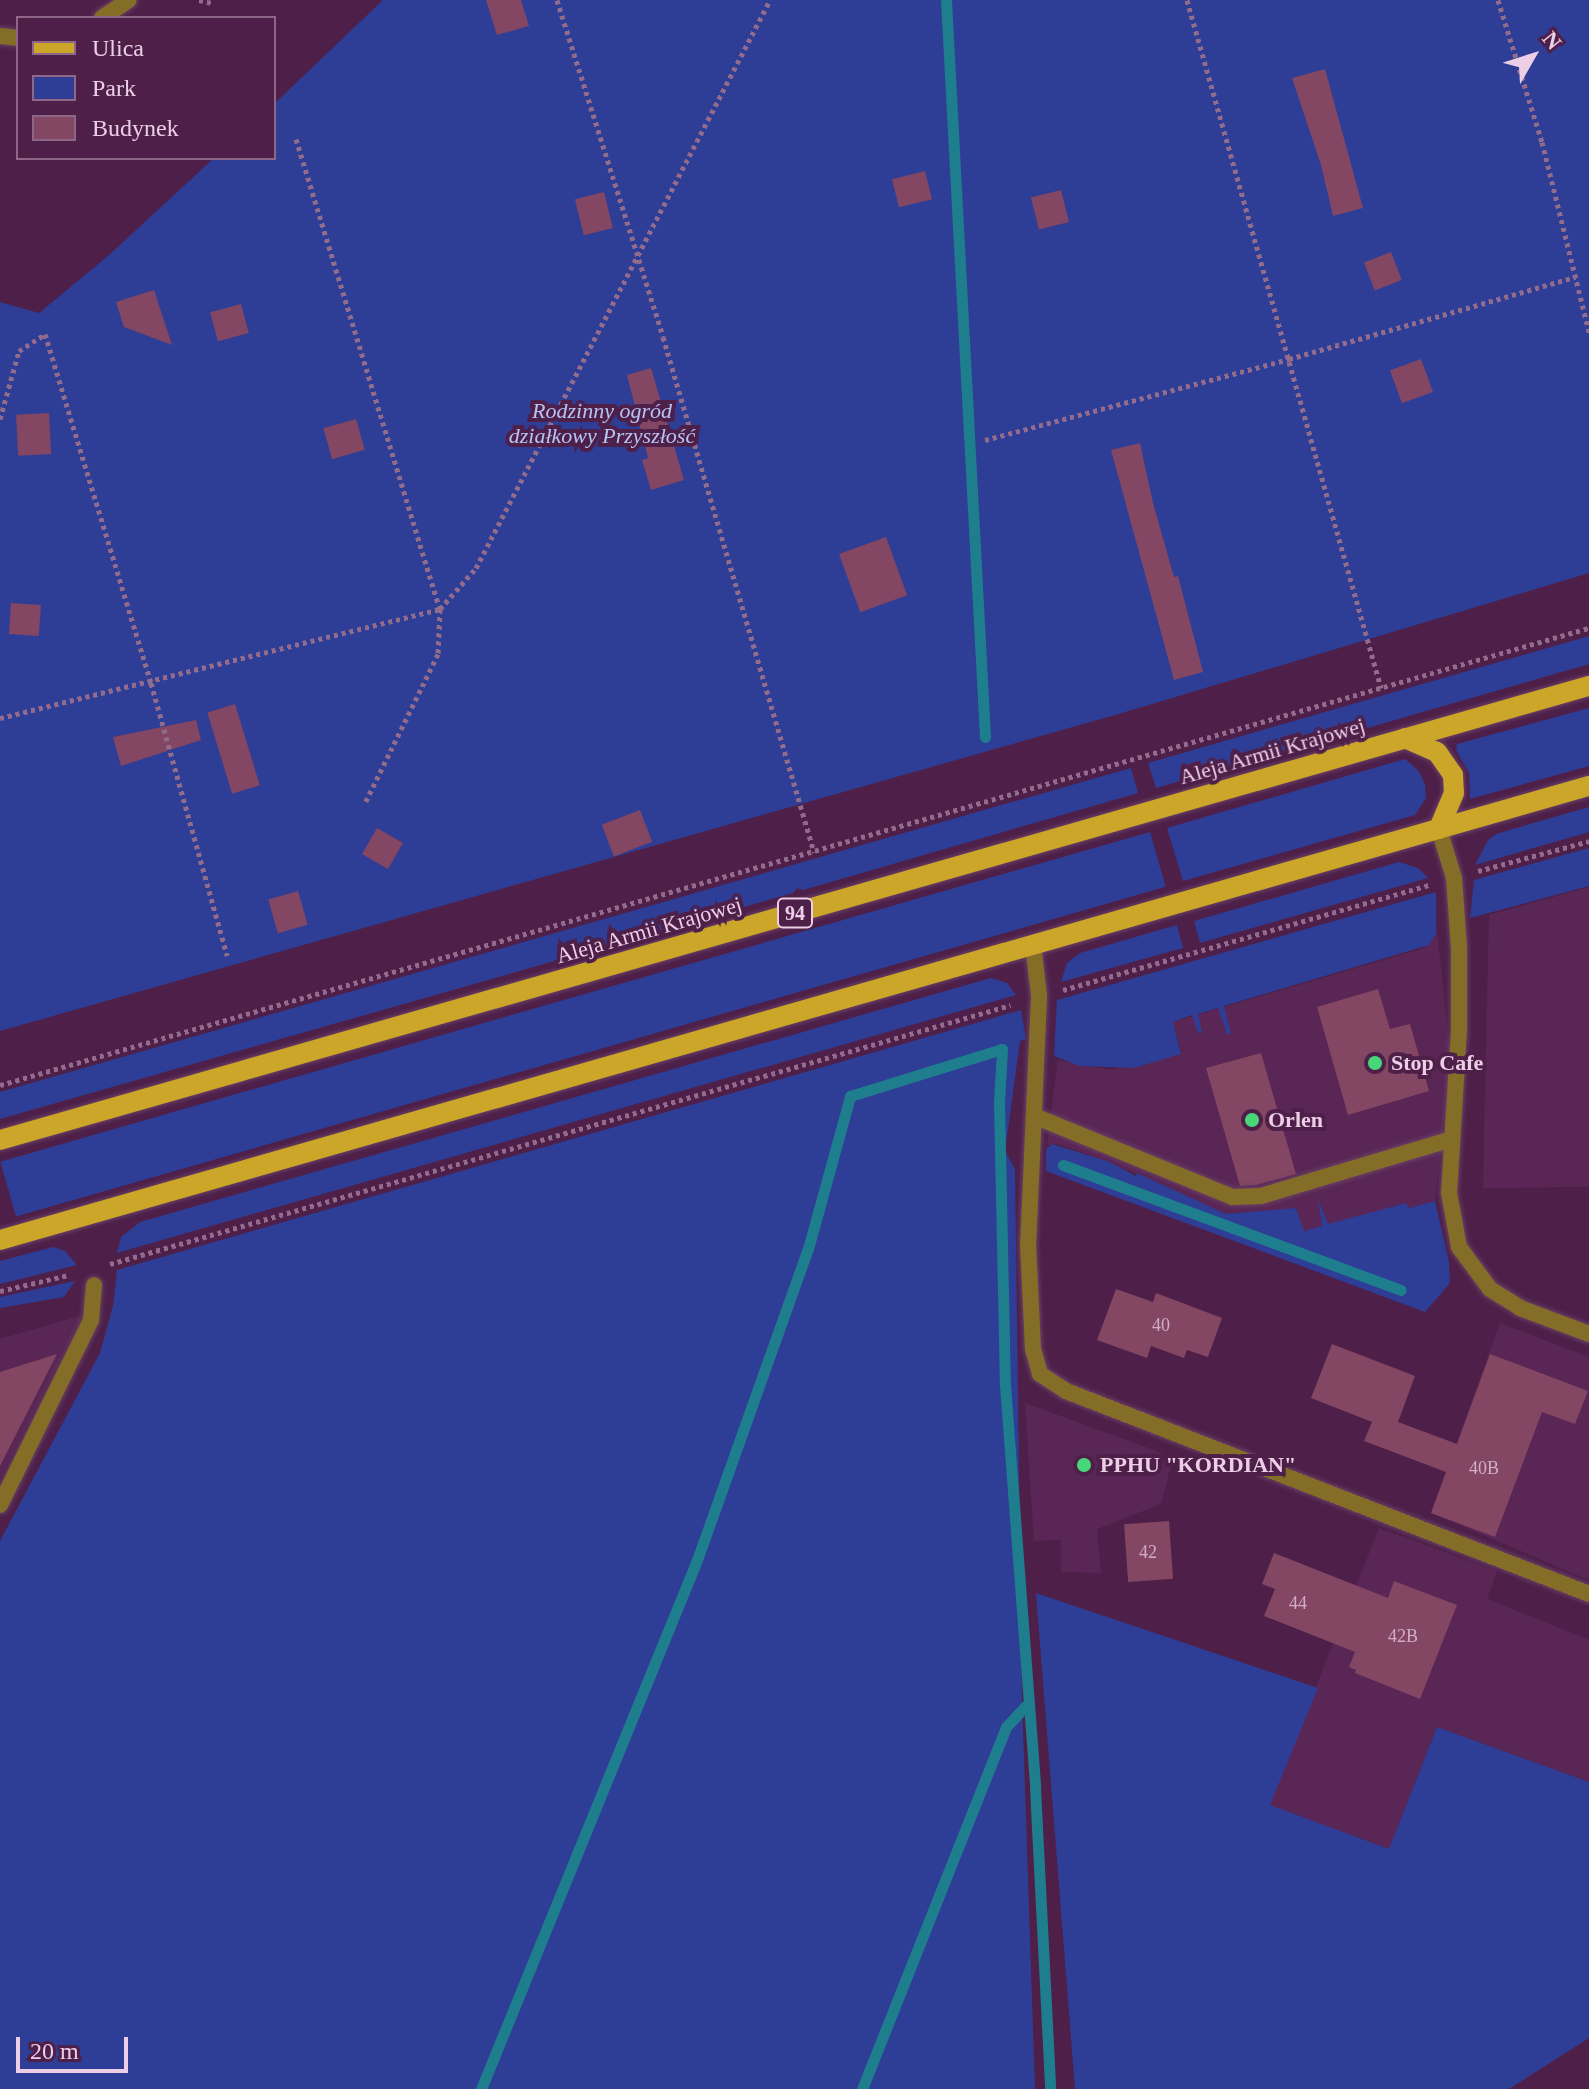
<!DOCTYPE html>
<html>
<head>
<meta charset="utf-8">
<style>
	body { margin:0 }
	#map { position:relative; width:1589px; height:2089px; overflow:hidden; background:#4e2049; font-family:Georgia,serif }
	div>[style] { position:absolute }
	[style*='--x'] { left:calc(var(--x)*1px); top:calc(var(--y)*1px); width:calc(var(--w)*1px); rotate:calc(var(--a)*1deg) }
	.built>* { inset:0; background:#5a2655 }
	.green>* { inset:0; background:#2e3d95; transform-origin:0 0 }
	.stream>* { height:11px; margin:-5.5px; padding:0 5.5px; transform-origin:5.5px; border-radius:5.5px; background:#1e7e8d }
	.building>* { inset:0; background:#834663; transform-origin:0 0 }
	.path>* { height:5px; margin-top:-2.5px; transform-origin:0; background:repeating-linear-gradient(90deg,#926b8d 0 4px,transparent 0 8px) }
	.roads { filter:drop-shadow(0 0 2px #6a4065) drop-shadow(0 0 2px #6a4065) }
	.lane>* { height:16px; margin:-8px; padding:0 8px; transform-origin:8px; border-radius:8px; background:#846e27 }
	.street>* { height:16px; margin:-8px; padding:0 8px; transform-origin:8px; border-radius:8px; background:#846e27 }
	.primary>* { height:20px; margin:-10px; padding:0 10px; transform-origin:10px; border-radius:10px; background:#cba629 }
	.dots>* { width:22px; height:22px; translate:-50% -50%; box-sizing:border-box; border:4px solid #4e2049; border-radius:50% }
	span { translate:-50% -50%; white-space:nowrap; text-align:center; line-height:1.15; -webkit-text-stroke:8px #4e2049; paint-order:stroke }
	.number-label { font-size:18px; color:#d2adc6 }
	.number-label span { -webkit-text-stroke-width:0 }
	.shield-label span { padding:2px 6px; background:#4e2049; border:2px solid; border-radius:6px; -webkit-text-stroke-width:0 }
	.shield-label { font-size:20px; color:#eccfe7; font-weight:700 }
	.park-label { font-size:22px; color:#b5c4f4; font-style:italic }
	.street-label { font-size:22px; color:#eccfe7 }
	.poi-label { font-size:22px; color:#eccfe7; font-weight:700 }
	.left { translate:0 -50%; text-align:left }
	.legend { position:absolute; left:16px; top:16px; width:260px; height:144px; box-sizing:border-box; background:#4e2049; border:2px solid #8d6688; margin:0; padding:10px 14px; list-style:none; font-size:24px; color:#eccfe7 }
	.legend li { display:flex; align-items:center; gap:16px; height:40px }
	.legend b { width:40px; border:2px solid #8d6688 }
	.north { position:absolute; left:1493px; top:16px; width:80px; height:80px; -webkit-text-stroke:6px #4e2049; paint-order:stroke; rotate:51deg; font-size:22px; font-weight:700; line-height:32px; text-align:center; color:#eccfe7 }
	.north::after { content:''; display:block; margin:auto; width:28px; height:36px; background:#eccfe7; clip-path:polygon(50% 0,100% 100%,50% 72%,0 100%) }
	.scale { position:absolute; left:16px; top:2037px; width:112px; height:36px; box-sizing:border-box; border:4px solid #eccfe7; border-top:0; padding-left:10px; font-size:24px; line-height:28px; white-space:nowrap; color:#eccfe7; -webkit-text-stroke:6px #4e2049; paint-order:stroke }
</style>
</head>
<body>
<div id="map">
	<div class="built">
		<div style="clip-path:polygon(1589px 887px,1589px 1187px,1483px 1188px,1489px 915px)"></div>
		<div style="clip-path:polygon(1437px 931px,1451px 1058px,1435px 1201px,1408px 1208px,1405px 1203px,1304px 1232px,1296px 1208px,1259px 1214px,1226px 1214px,1109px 1162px,1058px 1144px,1047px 1145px,1058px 1060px,1113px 1070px,1181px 1052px,1173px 1022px,1421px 949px,1428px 945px)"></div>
		<div style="clip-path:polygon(83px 1315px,0 1478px,0 1339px)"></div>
		<div style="clip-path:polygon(1500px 1323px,1589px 1357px,1589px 1580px,1431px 1513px)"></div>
		<div style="clip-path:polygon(1025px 1403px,1173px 1457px,1161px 1504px,1097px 1529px,1101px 1573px,1061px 1572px,1061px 1540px,1034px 1541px)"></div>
		<div style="clip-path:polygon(1379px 1528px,1497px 1571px,1487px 1599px,1589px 1640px,1589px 1782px,1437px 1727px,1389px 1849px,1269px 1805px)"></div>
	</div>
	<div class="green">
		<div style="clip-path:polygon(383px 0,1589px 0,1589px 573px,1122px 713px,0 1031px,0 302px,39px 313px,108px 256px,214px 158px,274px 158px,274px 104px)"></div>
		<div style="clip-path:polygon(1589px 636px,1589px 664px,1249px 762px,1244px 760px,1241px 764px,1156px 788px,1148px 763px)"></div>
		<div style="clip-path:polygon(1589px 708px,1589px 766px,1470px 799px,1469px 773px,1456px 750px,1457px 744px)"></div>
		<div style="clip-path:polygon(1405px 759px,1418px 770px,1425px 784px,1426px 798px,1415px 815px,1183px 881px,1167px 828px)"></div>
		<div style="clip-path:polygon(1131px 768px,1138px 793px,803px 890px,797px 888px,793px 893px,0 1119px,0 1092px)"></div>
		<div style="clip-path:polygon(1589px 807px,1589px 832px,1475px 865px,1488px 840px,1496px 834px)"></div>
		<div style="left:1150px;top:832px;width:57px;height:1196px;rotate:74deg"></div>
		<div style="clip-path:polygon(1589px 848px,1589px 886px,1470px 918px,1474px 880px)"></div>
		<div style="clip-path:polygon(1399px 862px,1418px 868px,1428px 878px,1200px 943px,1194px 921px)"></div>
		<div style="clip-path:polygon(1436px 892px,1436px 934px,1429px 945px,1224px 1006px,1231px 1034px,1227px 1034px,1218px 1008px,1198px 1014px,1202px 1033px,1198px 1033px,1192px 1015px,1173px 1022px,1181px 1054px,1134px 1068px,1080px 1066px,1054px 1056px,1057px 1000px)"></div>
		<div style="clip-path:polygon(1177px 925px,1183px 948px,1061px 982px,1067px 963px,1080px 953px)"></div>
		<div style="clip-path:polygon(991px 978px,1007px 983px,1016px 995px,117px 1253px,121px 1237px,140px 1222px)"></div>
		<div style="clip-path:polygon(1021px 1010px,1026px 1039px,1020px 1041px,1005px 1151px,1015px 1169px,1022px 1698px,1035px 2089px,0 2089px,0 1541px,100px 1353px,113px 1306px,117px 1270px)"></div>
		<div style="clip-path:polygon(1052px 1144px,1110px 1162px,1136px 1176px,1137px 1173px,1226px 1214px,1296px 1208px,1304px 1231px,1322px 1226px,1318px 1199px,1328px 1224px,1406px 1203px,1409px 1208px,1435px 1201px,1449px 1262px,1450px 1283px,1425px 1312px,1046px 1171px,1046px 1149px)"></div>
		<div style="clip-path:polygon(53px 1247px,65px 1251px,77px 1265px,0 1284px,0 1261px)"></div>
		<div style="clip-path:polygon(75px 1281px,64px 1297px,0 1308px,0 1297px)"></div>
		<div style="clip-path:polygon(1036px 1593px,1318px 1688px,1270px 1805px,1389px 1849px,1437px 1727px,1589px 1782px,1589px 2038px,1509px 2089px,1075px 2089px)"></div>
	</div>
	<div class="stream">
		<div style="--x:946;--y:0;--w:738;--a:86.97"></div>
		<div style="--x:1063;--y:1165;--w:360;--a:20.3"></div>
		<div style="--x:481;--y:2089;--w:571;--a:-67.79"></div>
		<div style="--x:697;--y:1560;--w:330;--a:-70.4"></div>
		<div style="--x:808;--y:1249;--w:159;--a:-74.6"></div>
		<div style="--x:850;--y:1096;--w:159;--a:-17.2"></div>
		<div style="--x:1002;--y:1049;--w:53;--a:93.2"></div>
		<div style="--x:999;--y:1102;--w:283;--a:88.8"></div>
		<div style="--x:1005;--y:1385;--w:404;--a:85.7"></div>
		<div style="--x:1035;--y:1788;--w:301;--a:87.1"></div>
		<div style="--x:862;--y:2089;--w:390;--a:-68.3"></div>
		<div style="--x:1006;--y:1727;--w:33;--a:-47"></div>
	</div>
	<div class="building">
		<div style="clip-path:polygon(486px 0,521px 0,529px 26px,497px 35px)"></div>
		<div style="clip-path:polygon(1325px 69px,1363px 208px,1333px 216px,1321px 165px,1292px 78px)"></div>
		<div style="left:925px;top:171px;width:29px;height:34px;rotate:76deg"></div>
		<div style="left:1061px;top:190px;width:33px;height:31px;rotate:76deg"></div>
		<div style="left:604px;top:192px;width:37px;height:30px;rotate:76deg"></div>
		<div style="left:1391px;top:252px;width:30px;height:29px;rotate:69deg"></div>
		<div style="clip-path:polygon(154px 290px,172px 345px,124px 327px,116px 302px)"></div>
		<div style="left:241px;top:304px;width:30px;height:32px;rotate:75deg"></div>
		<div style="left:1421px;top:359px;width:35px;height:33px;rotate:70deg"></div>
		<div style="clip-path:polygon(651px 368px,684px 480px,651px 490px,642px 460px,648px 458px,627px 375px)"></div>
		<div style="left:49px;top:413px;width:41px;height:33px;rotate:87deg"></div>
		<div style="left:356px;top:419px;width:32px;height:34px;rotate:74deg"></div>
		<div style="clip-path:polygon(1140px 443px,1153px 503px,1174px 577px,1178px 576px,1203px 672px,1174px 680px,1111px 450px)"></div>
		<div style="left:886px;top:537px;width:62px;height:50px;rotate:70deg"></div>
		<div style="left:11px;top:603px;width:30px;height:31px;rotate:4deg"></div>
		<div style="left:235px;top:704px;width:85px;height:29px;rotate:73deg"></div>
		<div style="clip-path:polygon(196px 720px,201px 740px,121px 766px,113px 737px)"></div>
		<div style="left:640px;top:810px;width:34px;height:41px;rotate:69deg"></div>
		<div style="left:377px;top:828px;width:30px;height:30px;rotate:30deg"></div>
		<div style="left:298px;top:891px;width:35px;height:31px;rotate:74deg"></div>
		<div style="clip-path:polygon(1378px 989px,1390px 1029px,1410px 1024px,1429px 1091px,1348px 1115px,1317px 1007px)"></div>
		<div style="clip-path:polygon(1261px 1053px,1296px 1174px,1256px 1185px,1240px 1186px,1206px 1068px)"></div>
		<div style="clip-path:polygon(1116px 1289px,1153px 1302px,1156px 1293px,1222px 1318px,1208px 1357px,1187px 1350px,1184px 1358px,1151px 1346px,1147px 1358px,1097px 1340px)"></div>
		<div style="clip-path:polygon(1332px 1344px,1415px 1376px,1398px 1422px,1457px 1444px,1490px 1354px,1588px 1391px,1575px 1424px,1542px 1412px,1495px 1537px,1431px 1513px,1446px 1472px,1364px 1441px,1372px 1422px,1311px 1398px)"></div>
		<div style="clip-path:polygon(57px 1354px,0 1466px,0 1372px)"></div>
		<div style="left:1169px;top:1521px;width:58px;height:45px;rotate:86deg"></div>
		<div style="clip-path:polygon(1274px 1553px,1388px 1598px,1394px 1581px,1457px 1605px,1420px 1699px,1355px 1673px,1356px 1670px,1349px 1667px,1355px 1652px,1264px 1616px,1275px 1589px,1262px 1584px)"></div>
	</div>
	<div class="path">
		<div style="--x:199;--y:0;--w:13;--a:13"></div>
		<div style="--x:557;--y:0;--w:353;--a:72.5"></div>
		<div style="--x:663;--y:337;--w:537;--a:73.66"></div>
		<div style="--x:1187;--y:0;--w:715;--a:74.25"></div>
		<div style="--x:1498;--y:0;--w:149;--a:72.8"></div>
		<div style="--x:1542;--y:142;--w:196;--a:76.1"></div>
		<div style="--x:296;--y:139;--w:492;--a:73"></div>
		<div style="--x:440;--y:609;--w:45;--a:92.5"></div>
		<div style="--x:438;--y:654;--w:166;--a:116.1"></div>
		<div style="--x:0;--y:419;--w:71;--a:-74.4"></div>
		<div style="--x:19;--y:351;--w:31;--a:-33"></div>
		<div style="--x:45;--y:334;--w:365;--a:73.1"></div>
		<div style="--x:151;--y:683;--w:283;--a:74.4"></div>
		<div style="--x:985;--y:440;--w:315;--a:-14.9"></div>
		<div style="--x:1289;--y:359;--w:298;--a:-16"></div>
		<div style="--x:0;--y:718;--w:453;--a:-13.9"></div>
		<div style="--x:440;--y:609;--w:55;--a:-48.7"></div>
		<div style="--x:476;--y:568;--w:640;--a:-62.63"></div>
		<div style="--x:1478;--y:871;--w:115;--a:-15.1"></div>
		<div style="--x:1063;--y:990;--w:382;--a:-16"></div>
		<div style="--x:0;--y:1085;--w:1653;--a:-16.05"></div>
		<div style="--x:110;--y:1264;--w:937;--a:-16.04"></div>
		<div style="--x:0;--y:1291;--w:71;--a:-13.1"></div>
	</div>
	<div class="roads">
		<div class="lane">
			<div style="--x:1439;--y:829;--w:51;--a:73"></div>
			<div style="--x:1454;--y:878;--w:70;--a:85.9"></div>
			<div style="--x:1459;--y:948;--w:82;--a:90"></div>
			<div style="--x:1459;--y:1030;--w:163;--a:93.5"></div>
			<div style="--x:1449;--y:1193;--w:55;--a:79.5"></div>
			<div style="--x:1459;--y:1247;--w:52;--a:53.6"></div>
			<div style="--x:1490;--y:1289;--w:36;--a:32"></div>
			<div style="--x:1520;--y:1308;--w:74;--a:20.6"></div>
			<div style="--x:1034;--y:1116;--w:214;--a:22.2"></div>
			<div style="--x:1232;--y:1197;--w:29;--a:-2"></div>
			<div style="--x:1261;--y:1196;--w:199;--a:-16.6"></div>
			<div style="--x:0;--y:1505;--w:206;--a:-63.8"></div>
			<div style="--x:91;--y:1320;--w:35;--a:-85"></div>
		</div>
		<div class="street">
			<div style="--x:102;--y:18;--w:32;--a:-34"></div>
			<div style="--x:0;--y:36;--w:18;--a:6"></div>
			<div style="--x:1033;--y:944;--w:52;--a:83.4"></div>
			<div style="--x:1039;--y:996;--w:247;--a:92.5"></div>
			<div style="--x:1028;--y:1243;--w:106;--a:87.3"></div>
			<div style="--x:1033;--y:1349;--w:26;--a:74"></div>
			<div style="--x:1040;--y:1374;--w:31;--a:33"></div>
			<div style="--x:1066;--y:1391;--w:561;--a:21.21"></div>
		</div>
		<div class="primary">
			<div style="--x:1405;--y:738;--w:35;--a:24"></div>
			<div style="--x:1437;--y:752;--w:28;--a:55"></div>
			<div style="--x:1453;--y:775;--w:18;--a:87"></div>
			<div style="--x:1454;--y:793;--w:39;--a:113"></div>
			<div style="--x:0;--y:1140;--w:1653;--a:-15.95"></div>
			<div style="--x:0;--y:1240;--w:1653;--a:-15.95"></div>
		</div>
	</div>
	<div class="dots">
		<div style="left:1375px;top:1063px;background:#47d779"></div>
		<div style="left:1252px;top:1120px;background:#47d779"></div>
		<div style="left:1084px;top:1465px;background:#47d779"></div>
	</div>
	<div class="number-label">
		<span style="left:1161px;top:1325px">40</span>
		<span style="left:1484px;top:1468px">40B</span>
		<span style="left:1148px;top:1552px">42</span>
		<span style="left:1298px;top:1603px">44</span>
		<span style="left:1403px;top:1636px">42B</span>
	</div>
	<div class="shield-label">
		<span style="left:795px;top:913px">94</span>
	</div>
	<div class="park-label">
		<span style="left:602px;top:423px">Rodzinny ogród<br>działkowy Przyszłość</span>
	</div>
	<div class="street-label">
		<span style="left:1272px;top:751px;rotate:-16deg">Aleja Armii Krajowej</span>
		<span style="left:649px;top:930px;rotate:-16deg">Aleja Armii Krajowej</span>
	</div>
	<div class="poi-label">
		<span class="left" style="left:1391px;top:1063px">Stop Cafe</span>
		<span class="left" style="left:1268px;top:1120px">Orlen</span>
		<span class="left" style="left:1100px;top:1465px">PPHU "KORDIAN"</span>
	</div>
	<ul class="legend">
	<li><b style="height:10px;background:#cba629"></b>Ulica</li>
	<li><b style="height:22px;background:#2e3d95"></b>Park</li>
	<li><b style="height:22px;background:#834663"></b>Budynek</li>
	</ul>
	<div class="north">N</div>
	<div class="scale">20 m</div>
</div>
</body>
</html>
